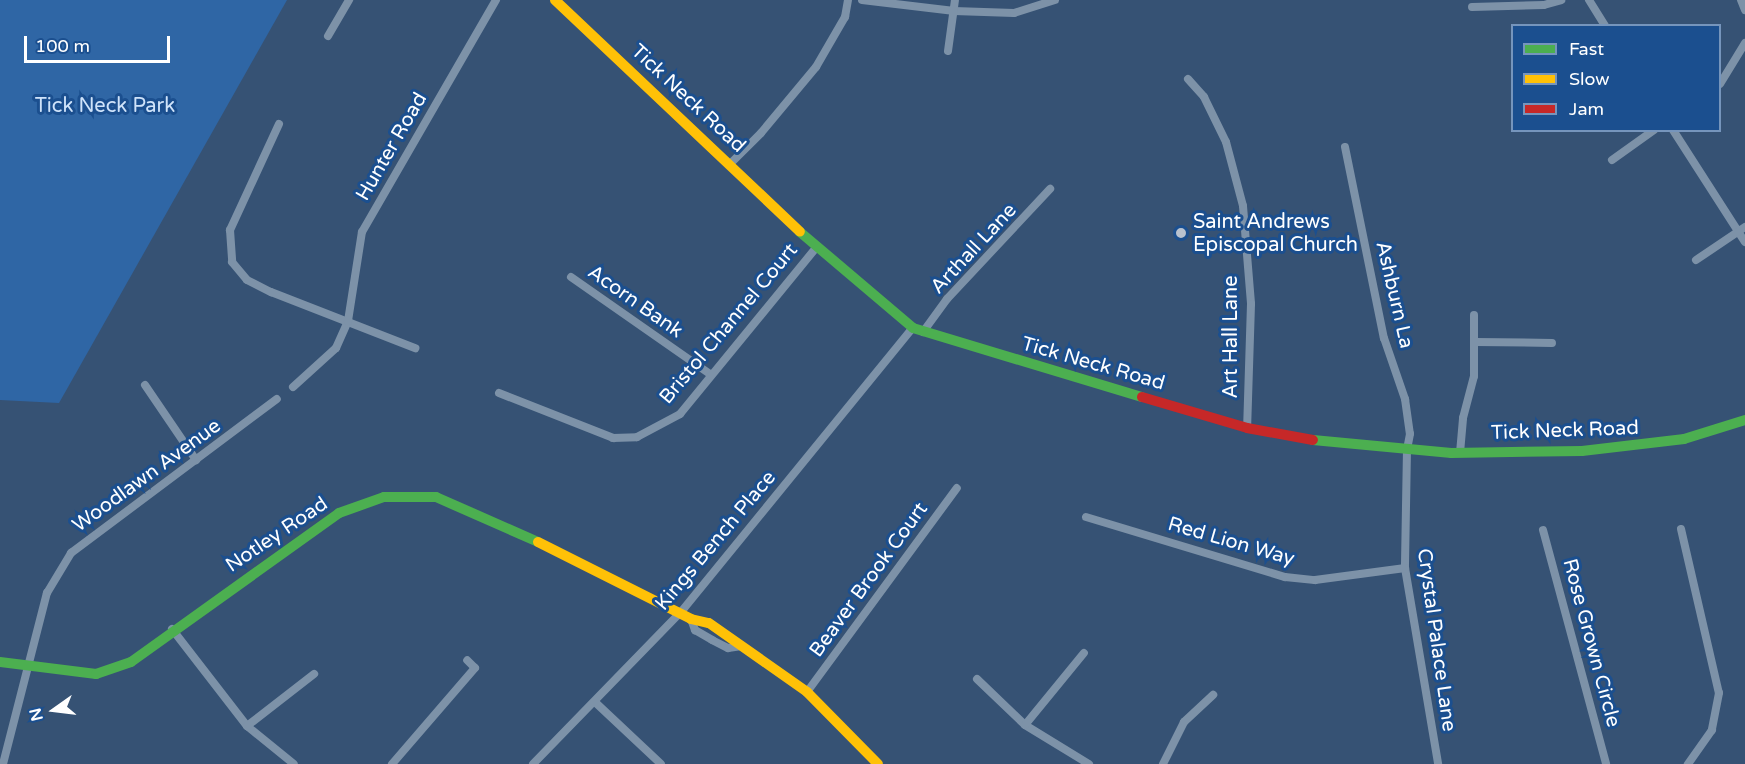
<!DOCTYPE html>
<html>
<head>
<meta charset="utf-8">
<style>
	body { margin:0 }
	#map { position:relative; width:1745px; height:764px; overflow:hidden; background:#365274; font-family:"Varela Round",sans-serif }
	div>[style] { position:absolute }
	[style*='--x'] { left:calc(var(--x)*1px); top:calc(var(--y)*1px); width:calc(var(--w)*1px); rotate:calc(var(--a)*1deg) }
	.green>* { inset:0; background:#2f66a5 }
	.street>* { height:8px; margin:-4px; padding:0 4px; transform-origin:4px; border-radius:4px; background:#7d92a8 }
	.fast>* { height:10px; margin:-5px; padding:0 5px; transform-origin:5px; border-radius:5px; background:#4caf50 }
	.slow>* { height:10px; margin:-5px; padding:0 5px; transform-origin:5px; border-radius:5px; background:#ffc107 }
	.jam>* { height:10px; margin:-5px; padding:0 5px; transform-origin:5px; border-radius:5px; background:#c62828 }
	.dots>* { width:16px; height:16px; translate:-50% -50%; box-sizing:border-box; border:3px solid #1b4f8f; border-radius:50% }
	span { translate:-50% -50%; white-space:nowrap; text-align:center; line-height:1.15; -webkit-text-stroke:6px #1b4f8f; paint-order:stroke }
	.street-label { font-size:20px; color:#fff }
	.park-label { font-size:20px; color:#cfe3fa }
	.poi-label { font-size:20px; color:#fff }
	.left { translate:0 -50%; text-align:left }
	.legend { position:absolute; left:1511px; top:24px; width:210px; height:108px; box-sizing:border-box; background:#1b4f8f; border:2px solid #7695bc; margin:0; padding:8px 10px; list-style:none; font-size:18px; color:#fff }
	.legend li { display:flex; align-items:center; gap:12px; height:30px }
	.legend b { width:30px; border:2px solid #7695bc }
	.north { position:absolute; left:24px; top:680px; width:60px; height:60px; -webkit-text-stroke:4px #1b4f8f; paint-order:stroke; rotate:256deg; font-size:16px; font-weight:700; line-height:24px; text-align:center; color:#fff }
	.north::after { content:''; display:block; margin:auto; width:21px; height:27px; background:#fff; clip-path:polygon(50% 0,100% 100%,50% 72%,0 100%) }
	.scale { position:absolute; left:24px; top:36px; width:146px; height:27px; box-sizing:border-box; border:3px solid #fff; border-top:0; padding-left:8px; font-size:18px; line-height:21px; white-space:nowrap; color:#fff; -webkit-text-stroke:4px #1b4f8f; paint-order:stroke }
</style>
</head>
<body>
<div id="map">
	<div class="green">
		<div style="clip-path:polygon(0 0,287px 0,59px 403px,0 400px)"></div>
	</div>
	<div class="street">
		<div style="--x:862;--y:0;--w:93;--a:6.8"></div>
		<div style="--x:954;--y:11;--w:60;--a:1.9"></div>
		<div style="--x:1014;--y:13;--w:43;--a:-17.6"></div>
		<div style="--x:1589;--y:0;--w:31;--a:58"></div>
		<div style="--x:1741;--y:0;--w:11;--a:68"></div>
		<div style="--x:1472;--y:7;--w:72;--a:-1.6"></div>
		<div style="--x:1544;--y:5;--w:18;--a:-16"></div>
		<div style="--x:328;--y:36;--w:42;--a:-59.7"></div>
		<div style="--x:948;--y:51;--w:51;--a:-82.2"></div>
		<div style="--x:1188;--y:79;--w:24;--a:48"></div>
		<div style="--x:1204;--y:97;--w:50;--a:63.9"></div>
		<div style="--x:1226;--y:142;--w:66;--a:75.1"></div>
		<div style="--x:1243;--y:206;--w:98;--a:85.3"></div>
		<div style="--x:1251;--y:304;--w:124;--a:91.8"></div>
		<div style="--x:1720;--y:84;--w:48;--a:-58.6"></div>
		<div style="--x:279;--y:124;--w:117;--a:114.8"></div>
		<div style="--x:230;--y:230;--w:32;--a:86"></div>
		<div style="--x:232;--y:262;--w:23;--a:50"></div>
		<div style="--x:247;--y:280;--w:27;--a:27"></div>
		<div style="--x:271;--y:292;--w:155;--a:21.3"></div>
		<div style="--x:1673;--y:130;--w:133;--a:57.3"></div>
		<div style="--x:1345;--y:147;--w:195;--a:78.5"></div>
		<div style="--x:1384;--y:338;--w:65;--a:71"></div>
		<div style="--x:1405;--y:399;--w:35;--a:82"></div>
		<div style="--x:1410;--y:434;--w:15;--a:101"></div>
		<div style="--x:1407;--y:449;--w:119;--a:91"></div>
		<div style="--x:1405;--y:568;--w:199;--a:80.4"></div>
		<div style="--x:1612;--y:160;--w:52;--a:-35.5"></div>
		<div style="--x:731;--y:163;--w:42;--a:-45"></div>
		<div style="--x:761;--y:133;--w:86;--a:-50.2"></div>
		<div style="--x:816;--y:67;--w:58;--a:-59.9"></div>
		<div style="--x:845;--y:17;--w:17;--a:-80"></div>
		<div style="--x:1696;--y:260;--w:59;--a:-34"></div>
		<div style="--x:571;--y:277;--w:169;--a:34.9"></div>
		<div style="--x:923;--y:332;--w:41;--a:-54"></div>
		<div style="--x:947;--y:299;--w:151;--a:-46.9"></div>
		<div style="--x:1475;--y:342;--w:77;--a:0.7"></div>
		<div style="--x:145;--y:385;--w:91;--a:55.8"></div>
		<div style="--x:293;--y:387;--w:58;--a:-42.2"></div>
		<div style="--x:336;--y:348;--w:30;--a:-66"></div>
		<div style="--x:348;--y:321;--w:90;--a:-81.1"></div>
		<div style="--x:362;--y:232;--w:268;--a:-60"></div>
		<div style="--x:499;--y:393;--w:123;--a:21.5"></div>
		<div style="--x:613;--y:438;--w:24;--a:-2"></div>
		<div style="--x:637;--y:437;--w:49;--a:-28.1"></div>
		<div style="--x:680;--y:414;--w:215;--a:-50.7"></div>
		<div style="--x:1460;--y:453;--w:35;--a:-85"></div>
		<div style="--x:1463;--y:418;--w:43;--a:-75.3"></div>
		<div style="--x:1474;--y:376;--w:61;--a:-90"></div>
		<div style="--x:1086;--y:517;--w:208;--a:16.8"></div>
		<div style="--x:1285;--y:577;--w:30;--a:6"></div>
		<div style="--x:1315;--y:580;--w:91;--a:-7.6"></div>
		<div style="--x:1681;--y:529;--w:168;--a:77"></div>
		<div style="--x:1719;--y:693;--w:38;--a:101"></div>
		<div style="--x:1712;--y:730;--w:42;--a:125.2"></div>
		<div style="--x:1543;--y:530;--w:242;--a:74.9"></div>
		<div style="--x:691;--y:619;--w:12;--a:70"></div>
		<div style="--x:695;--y:630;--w:20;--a:30"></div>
		<div style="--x:712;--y:640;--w:18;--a:27"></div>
		<div style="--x:728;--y:648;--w:14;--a:-8"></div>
		<div style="--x:172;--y:629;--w:123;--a:52.3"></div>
		<div style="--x:247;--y:726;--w:60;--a:39"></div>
		<div style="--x:977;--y:679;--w:66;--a:43.8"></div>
		<div style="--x:1025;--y:725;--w:75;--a:31.4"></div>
		<div style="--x:807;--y:692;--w:253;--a:-53.7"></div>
		<div style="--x:596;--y:703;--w:89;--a:43.2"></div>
		<div style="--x:1025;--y:725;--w:93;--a:-50.7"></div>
		<div style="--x:247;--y:726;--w:85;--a:-37.8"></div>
		<div style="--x:3;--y:764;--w:177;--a:-75.6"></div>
		<div style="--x:47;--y:593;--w:47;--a:-59"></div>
		<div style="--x:71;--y:553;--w:257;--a:-36.8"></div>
		<div style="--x:392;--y:764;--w:127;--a:-49.2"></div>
		<div style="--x:475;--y:668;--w:11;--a:-135"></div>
		<div style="--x:533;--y:764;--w:212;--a:-45.8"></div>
		<div style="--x:681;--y:612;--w:367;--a:-50.8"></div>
		<div style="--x:1163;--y:764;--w:47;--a:-63.4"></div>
		<div style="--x:1184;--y:722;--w:40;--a:-43"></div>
	</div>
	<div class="fast">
		<div style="--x:800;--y:232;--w:148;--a:40.3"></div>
		<div style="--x:913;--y:328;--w:239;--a:16.8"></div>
		<div style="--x:1313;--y:440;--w:139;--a:5.4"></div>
		<div style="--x:1451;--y:453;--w:131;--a:-0.9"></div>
		<div style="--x:1582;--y:451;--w:103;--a:-6.7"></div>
		<div style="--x:1684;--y:439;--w:64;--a:-17.3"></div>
		<div style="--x:0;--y:662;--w:97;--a:7.1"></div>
		<div style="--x:96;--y:674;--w:37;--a:-19"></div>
		<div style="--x:131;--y:662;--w:256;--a:-35.6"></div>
		<div style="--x:339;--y:513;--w:48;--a:-19.6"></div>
		<div style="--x:384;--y:497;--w:52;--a:0"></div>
		<div style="--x:436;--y:497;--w:111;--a:23.8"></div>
	</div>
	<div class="slow">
		<div style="--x:555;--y:0;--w:337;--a:43.4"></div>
		<div style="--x:538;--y:542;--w:171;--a:26.7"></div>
		<div style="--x:691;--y:619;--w:18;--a:13"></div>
		<div style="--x:709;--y:623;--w:120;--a:35.1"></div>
		<div style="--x:807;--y:692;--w:101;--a:45.4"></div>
	</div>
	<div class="jam">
		<div style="--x:1142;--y:397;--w:109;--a:16.4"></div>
		<div style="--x:1247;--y:428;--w:67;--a:10.3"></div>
	</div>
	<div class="dots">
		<div style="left:1181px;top:233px;background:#b9c2ce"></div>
	</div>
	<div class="street-label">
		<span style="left:688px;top:99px;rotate:43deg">Tick Neck Road</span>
		<span style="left:392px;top:147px;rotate:-60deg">Hunter Road</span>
		<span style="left:974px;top:249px;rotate:-47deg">Arthall Lane</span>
		<span style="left:1394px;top:295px;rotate:77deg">Ashburn La</span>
		<span style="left:635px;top:302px;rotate:35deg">Acorn Bank</span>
		<span style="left:729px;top:324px;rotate:-50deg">Bristol Channel Court</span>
		<span style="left:1231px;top:337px;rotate:-90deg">Art Hall Lane</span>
		<span style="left:1093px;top:364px;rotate:16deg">Tick Neck Road</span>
		<span style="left:1565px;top:431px;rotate:-2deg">Tick Neck Road</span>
		<span style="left:147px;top:476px;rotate:-36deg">Woodlawn Avenue</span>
		<span style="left:277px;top:535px;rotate:-34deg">Notley Road</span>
		<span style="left:716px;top:541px;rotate:-50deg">Kings Bench Place</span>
		<span style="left:1231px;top:542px;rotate:16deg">Red Lion Way</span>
		<span style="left:869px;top:580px;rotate:-54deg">Beaver Brook Court</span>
		<span style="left:1436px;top:640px;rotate:82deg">Crystal Palace Lane</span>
		<span style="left:1591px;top:643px;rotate:75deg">Rose Grown Circle</span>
	</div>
	<div class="park-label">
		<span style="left:105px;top:106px">Tick Neck Park</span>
	</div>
	<div class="poi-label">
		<span class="left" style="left:1193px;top:234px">Saint Andrews<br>Episcopal Church</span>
	</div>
	<ul class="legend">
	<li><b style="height:8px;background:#4caf50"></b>Fast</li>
	<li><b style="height:8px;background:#ffc107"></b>Slow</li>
	<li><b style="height:8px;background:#c62828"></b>Jam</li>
	</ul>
	<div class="north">N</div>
	<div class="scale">100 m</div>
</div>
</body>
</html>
